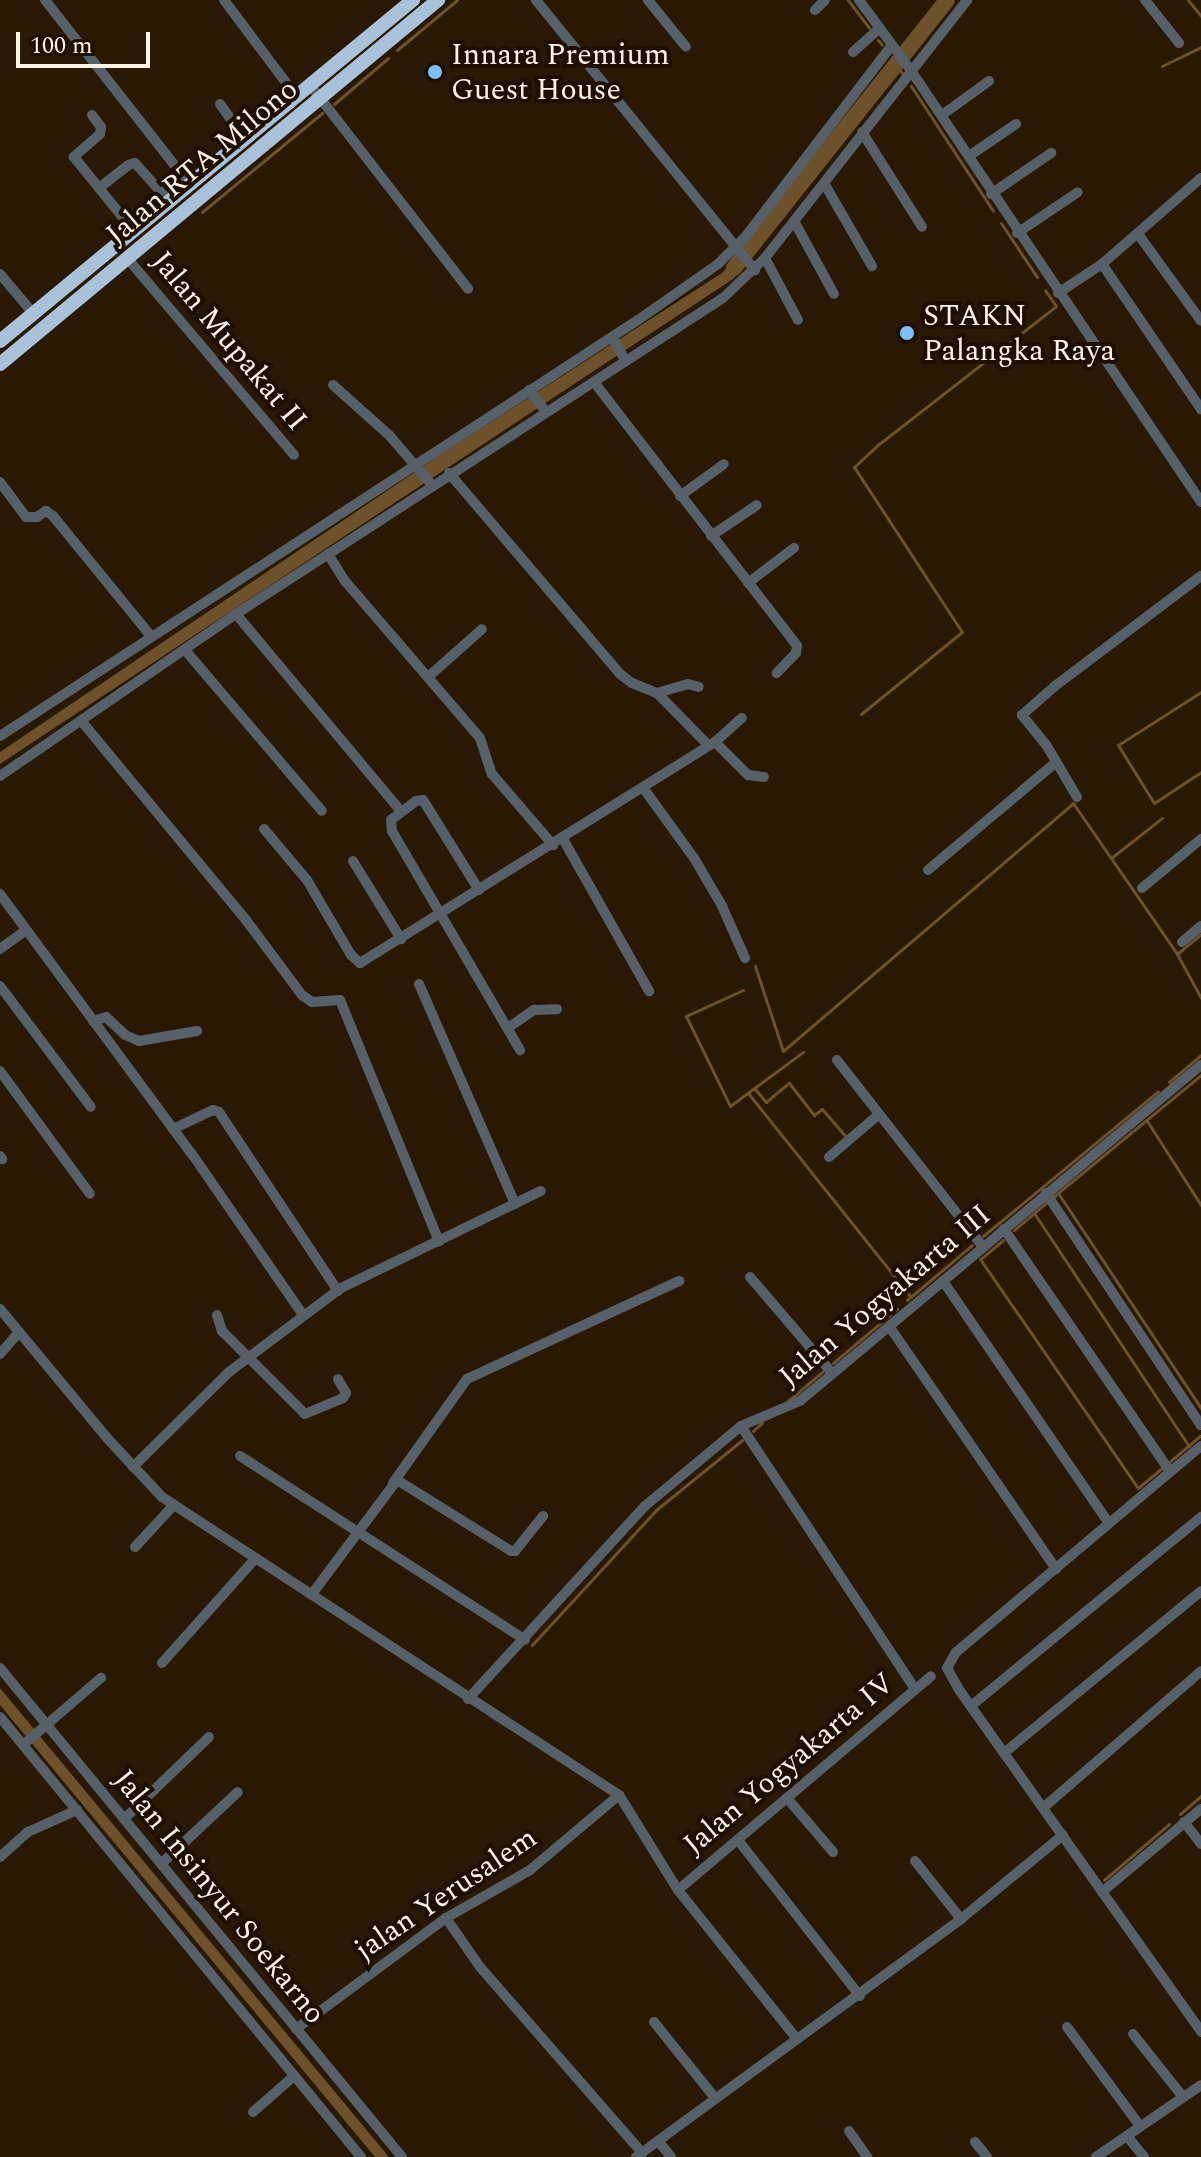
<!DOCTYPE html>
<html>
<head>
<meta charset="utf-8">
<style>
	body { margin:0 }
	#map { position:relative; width:1201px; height:2157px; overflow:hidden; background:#281804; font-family:Spectral,serif }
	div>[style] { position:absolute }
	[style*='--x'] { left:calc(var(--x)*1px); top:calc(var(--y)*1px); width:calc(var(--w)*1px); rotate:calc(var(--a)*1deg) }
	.water>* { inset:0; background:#6d512b }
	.stream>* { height:3px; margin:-1.5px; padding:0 1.5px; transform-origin:1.5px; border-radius:1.5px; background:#6d512b }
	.river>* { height:16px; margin:-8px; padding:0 8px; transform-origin:8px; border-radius:8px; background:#6d512b }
	.minor>* { height:10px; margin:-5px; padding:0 5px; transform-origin:5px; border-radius:5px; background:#576069 }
	.highway>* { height:14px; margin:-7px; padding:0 7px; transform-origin:7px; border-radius:7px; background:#a9c2d9 }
	.dots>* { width:22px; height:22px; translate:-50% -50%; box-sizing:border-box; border:4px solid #1e0f00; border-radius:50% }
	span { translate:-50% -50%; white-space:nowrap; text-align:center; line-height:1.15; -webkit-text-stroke:8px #1e0f00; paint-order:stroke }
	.poi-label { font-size:30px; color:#fdf3e5 }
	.left { translate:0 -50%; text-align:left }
	.street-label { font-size:30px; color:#fdf3e5 }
	.scale { position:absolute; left:16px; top:32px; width:134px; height:36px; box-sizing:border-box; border:4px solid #fdf3e5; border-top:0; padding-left:10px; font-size:24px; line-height:28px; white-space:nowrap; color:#fdf3e5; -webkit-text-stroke:6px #1e0f00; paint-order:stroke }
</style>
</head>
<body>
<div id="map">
	<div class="water">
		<div style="clip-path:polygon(744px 249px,753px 258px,733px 279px,0 764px,0 752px,449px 449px,722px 273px)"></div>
		<div style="clip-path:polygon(0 1688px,213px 1945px,389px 2157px,375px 2157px,0 1705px)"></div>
	</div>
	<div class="stream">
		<div style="--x:848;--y:0;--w:35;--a:53"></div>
		<div style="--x:1188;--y:0;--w:21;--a:51"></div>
		<div style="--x:878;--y:40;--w:6;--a:51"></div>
		<div style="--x:397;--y:50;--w:78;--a:-39.8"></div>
		<div style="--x:892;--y:58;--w:18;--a:56"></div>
		<div style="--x:1162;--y:66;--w:43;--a:-26"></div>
		<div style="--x:911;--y:86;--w:149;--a:56.7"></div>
		<div style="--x:334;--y:104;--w:71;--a:-40.4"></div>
		<div style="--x:202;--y:212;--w:156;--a:-39.5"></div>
		<div style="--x:1001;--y:223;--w:65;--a:56.3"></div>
		<div style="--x:1201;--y:692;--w:98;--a:147.4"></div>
		<div style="--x:1118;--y:745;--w:68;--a:58.2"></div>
		<div style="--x:1154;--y:803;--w:56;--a:-33.4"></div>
		<div style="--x:861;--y:714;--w:130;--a:-39.1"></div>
		<div style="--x:962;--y:632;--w:197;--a:-123.2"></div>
		<div style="--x:854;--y:467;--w:34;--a:-43"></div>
		<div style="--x:879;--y:444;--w:224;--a:-37.9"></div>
		<div style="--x:1056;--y:306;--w:19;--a:-125"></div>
		<div style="--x:1111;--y:858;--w:65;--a:-38.1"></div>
		<div style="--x:1177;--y:954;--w:31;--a:-40"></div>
		<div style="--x:755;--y:966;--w:89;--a:71.8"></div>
		<div style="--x:783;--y:1051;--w:382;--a:-40.5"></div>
		<div style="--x:1073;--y:803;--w:183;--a:55.4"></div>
		<div style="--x:1177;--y:954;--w:50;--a:61.4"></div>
		<div style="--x:743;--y:990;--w:63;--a:155.5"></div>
		<div style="--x:686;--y:1016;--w:100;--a:63.9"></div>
		<div style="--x:730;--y:1106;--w:91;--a:-36.5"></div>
		<div style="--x:1169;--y:1082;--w:42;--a:-40.2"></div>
		<div style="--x:755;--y:1089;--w:17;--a:50"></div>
		<div style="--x:766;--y:1102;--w:30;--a:-40"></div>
		<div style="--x:789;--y:1083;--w:41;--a:52"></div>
		<div style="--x:814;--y:1115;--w:10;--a:-37"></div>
		<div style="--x:822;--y:1109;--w:35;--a:49"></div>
		<div style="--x:748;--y:1093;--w:261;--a:51.4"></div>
		<div style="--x:1147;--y:1121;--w:100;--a:57.3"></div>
		<div style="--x:1058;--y:1193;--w:258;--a:56.4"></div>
		<div style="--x:1053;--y:1197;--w:192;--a:-39.5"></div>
		<div style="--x:1034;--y:1213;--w:280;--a:56.4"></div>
		<div style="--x:1014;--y:1230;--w:43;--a:-40.3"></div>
		<div style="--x:983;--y:1236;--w:227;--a:-39.6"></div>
		<div style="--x:1003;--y:1240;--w:30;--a:140"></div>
		<div style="--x:980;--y:1259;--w:278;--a:55.4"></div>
		<div style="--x:1138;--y:1488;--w:33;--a:-40"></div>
		<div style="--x:907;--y:1300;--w:85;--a:-40.2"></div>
		<div style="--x:833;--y:1363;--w:84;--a:-40.2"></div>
		<div style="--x:788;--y:1401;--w:45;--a:-40.5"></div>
		<div style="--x:753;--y:1431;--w:12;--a:-42"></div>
		<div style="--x:1168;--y:1463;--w:42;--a:-40.2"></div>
		<div style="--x:532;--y:1645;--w:183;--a:-47.4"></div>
		<div style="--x:656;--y:1510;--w:111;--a:-39.1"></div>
		<div style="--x:1180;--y:1814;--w:28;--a:-41"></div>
		<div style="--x:1104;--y:1880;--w:86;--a:-40.7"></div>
	</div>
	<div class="river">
		<div style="--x:734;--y:268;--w:342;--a:-51.5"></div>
	</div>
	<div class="minor">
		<div style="--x:45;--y:0;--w:235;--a:51.9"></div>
		<div style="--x:224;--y:0;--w:120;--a:53.1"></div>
		<div style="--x:536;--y:0;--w:348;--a:51"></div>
		<div style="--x:648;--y:0;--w:60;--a:51"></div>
		<div style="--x:859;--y:0;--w:89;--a:53.6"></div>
		<div style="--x:912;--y:72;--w:518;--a:56.1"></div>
		<div style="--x:1145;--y:0;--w:55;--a:51.7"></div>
		<div style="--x:815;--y:10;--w:14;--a:-45"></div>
		<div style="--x:853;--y:52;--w:36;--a:-42"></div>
		<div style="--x:310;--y:85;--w:258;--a:52.2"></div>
		<div style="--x:220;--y:104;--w:43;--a:54.5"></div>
		<div style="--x:92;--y:115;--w:15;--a:53"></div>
		<div style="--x:101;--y:127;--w:7;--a:98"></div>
		<div style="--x:100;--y:134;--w:35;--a:139"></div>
		<div style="--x:74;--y:157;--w:40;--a:51"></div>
		<div style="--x:942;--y:115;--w:58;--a:-35.9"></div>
		<div style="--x:862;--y:132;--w:112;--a:57.7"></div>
		<div style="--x:969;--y:156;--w:57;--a:-34.2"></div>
		<div style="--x:824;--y:183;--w:96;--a:60"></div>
		<div style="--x:991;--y:194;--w:73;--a:-34.3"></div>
		<div style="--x:794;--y:221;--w:83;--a:61.3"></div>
		<div style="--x:133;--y:230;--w:54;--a:-129"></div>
		<div style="--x:99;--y:188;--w:37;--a:-38"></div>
		<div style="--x:128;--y:165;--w:7;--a:-16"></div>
		<div style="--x:135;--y:163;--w:51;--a:48.2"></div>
		<div style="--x:1017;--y:233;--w:73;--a:-33.9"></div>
		<div style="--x:1138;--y:234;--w:107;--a:54.1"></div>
		<div style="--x:127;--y:258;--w:258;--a:49.7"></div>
		<div style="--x:765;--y:258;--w:70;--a:62"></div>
		<div style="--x:1102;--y:264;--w:131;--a:-41"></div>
		<div style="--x:0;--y:274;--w:51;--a:49.8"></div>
		<div style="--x:1058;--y:293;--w:53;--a:-33.4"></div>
		<div style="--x:1102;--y:264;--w:176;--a:55.7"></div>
		<div style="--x:612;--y:337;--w:28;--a:60"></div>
		<div style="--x:594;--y:382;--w:333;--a:52.4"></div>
		<div style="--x:797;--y:646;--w:7;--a:98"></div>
		<div style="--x:796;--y:653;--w:28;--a:134"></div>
		<div style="--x:333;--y:385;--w:75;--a:41.8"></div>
		<div style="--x:389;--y:435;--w:66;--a:49.3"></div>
		<div style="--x:529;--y:390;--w:28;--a:52"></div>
		<div style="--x:449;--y:473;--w:264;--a:49.6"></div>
		<div style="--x:620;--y:674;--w:15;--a:37"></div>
		<div style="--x:632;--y:683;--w:27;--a:22"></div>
		<div style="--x:657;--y:693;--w:74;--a:45.5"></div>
		<div style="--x:0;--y:482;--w:44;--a:53.4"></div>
		<div style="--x:26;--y:517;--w:11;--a:0"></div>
		<div style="--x:37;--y:517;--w:11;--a:-34"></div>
		<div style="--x:46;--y:511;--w:9;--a:36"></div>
		<div style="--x:53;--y:516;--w:155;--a:50.8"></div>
		<div style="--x:680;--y:496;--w:54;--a:-36"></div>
		<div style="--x:711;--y:536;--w:55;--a:-34"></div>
		<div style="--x:328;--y:554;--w:32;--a:58"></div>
		<div style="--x:345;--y:581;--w:207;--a:49.3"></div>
		<div style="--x:480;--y:738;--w:38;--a:72"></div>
		<div style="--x:492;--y:774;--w:94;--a:49.3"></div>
		<div style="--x:748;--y:583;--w:58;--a:-37.3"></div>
		<div style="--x:236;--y:614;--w:257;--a:50.1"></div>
		<div style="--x:185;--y:650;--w:211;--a:49.6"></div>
		<div style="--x:428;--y:677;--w:72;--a:-41.6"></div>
		<div style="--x:657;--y:693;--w:32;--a:-16"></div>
		<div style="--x:688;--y:684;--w:11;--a:15"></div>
		<div style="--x:83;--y:723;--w:256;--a:50.4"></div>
		<div style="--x:246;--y:920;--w:94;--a:53.3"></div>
		<div style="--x:302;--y:995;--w:12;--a:35"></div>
		<div style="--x:312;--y:1002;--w:28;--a:-4"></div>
		<div style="--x:340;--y:1000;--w:261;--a:67.7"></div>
		<div style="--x:0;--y:736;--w:762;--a:-33.11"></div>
		<div style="--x:638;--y:320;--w:98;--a:-35"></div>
		<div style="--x:718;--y:264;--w:40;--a:-45"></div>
		<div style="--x:746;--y:236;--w:240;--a:-52.6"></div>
		<div style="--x:715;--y:742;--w:36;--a:-42"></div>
		<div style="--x:0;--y:776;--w:286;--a:-34.5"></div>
		<div style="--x:236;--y:614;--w:581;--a:-32.98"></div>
		<div style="--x:723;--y:298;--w:58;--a:-43.6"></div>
		<div style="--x:765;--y:258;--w:328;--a:-51.9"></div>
		<div style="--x:644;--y:789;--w:85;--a:54.1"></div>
		<div style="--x:694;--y:858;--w:56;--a:59.7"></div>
		<div style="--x:722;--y:906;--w:57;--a:66.1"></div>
		<div style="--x:1077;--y:797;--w:59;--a:-120.5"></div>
		<div style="--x:1047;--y:746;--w:40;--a:-129"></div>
		<div style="--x:1022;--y:715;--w:44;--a:-41.3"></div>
		<div style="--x:1055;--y:686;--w:183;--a:-37"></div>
		<div style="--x:264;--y:829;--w:67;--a:49.9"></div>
		<div style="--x:307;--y:880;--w:87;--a:59.6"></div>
		<div style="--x:351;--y:955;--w:12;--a:42"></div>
		<div style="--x:360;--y:963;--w:418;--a:-31.9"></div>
		<div style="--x:715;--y:742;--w:47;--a:45"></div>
		<div style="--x:748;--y:775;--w:16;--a:7"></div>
		<div style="--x:563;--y:839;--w:175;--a:60.5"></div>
		<div style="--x:353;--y:861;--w:92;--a:58.4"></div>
		<div style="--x:928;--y:870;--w:166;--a:-40.1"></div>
		<div style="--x:1142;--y:888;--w:77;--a:-39.7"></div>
		<div style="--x:479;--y:890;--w:106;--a:-121.9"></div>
		<div style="--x:423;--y:800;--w:7;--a:172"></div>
		<div style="--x:416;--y:801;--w:31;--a:143"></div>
		<div style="--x:391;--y:820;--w:11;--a:85"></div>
		<div style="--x:392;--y:831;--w:254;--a:59.7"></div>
		<div style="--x:0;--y:894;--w:323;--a:53.6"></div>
		<div style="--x:192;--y:1154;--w:196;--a:55.4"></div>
		<div style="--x:1182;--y:942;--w:25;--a:-40"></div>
		<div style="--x:0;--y:949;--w:32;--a:-36"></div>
		<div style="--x:419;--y:984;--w:240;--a:66.4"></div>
		<div style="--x:0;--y:986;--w:151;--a:53.1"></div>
		<div style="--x:93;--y:1021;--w:14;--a:-17"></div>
		<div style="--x:106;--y:1017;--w:26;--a:43"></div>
		<div style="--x:125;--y:1035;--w:15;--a:23"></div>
		<div style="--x:139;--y:1041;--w:59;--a:-9.8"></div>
		<div style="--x:508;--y:1028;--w:32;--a:-35"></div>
		<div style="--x:534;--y:1010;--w:23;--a:-2"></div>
		<div style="--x:837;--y:1060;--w:237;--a:52"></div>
		<div style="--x:0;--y:1071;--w:152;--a:53.8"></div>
		<div style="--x:173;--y:1129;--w:44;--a:-25.4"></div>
		<div style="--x:213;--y:1110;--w:6;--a:18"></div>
		<div style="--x:219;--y:1112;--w:215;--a:56.4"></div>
		<div style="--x:0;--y:1156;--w:4;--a:56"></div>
		<div style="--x:829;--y:1157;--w:65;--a:-40.6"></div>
		<div style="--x:1046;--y:1193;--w:279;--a:56.3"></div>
		<div style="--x:1004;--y:1229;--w:293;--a:55.6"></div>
		<div style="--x:750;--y:1277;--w:126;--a:49.5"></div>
		<div style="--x:943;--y:1281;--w:293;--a:55.6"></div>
		<div style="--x:0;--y:1309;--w:168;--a:50.3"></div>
		<div style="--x:107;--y:1438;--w:81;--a:47"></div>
		<div style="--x:162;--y:1497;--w:546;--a:33.11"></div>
		<div style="--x:619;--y:1795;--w:112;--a:58.2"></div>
		<div style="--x:678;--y:1890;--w:189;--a:51.4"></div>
		<div style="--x:217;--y:1315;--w:17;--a:73"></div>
		<div style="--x:222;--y:1331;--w:117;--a:45"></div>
		<div style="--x:305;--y:1414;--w:41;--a:-22.8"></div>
		<div style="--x:343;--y:1398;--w:6;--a:-59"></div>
		<div style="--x:346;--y:1393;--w:16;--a:-120"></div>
		<div style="--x:889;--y:1326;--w:295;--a:55.5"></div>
		<div style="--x:0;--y:1354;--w:29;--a:-49"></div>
		<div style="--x:741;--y:1426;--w:315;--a:56.5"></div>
		<div style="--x:1201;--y:1446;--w:320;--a:139.9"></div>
		<div style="--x:956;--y:1652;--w:18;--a:119"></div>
		<div style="--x:947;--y:1668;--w:26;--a:61"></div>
		<div style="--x:960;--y:1691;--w:418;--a:54.7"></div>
		<div style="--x:240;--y:1456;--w:339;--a:32.8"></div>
		<div style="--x:133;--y:1467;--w:135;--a:-44.7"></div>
		<div style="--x:229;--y:1372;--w:140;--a:-36.9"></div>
		<div style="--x:341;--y:1288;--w:222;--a:-25.9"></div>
		<div style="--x:393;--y:1483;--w:128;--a:-54.6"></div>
		<div style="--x:467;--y:1379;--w:234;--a:-24.8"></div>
		<div style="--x:135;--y:1547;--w:56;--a:-47.2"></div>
		<div style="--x:312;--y:1594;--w:142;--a:-53.3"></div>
		<div style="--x:397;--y:1480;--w:134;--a:31.9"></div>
		<div style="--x:511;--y:1551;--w:4;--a:0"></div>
		<div style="--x:515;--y:1551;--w:45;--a:-51.3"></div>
		<div style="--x:162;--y:1663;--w:141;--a:-48.2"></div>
		<div style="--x:0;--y:1668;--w:633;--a:50.58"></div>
		<div style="--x:468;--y:1699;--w:262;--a:-47.5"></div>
		<div style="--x:645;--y:1506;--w:125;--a:-39.8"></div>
		<div style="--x:741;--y:1426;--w:64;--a:-23"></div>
		<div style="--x:800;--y:1401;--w:523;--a:-39.96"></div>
		<div style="--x:971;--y:1706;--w:298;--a:-39.4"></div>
		<div style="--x:0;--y:1717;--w:569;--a:50.63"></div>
		<div style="--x:23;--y:1745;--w:103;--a:-40.7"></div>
		<div style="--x:1004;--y:1753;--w:255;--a:-39.4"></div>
		<div style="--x:787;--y:1798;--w:71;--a:49.6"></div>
		<div style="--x:1043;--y:1808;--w:209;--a:-40.9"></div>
		<div style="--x:124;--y:1819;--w:118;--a:-44"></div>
		<div style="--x:1184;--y:1822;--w:28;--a:52"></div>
		<div style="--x:738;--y:1840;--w:198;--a:52"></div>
		<div style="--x:0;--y:1857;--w:38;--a:-42"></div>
		<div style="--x:28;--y:1832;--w:54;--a:-24.2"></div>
		<div style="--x:915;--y:1861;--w:74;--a:51.6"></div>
		<div style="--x:161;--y:1864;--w:105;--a:-43.1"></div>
		<div style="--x:678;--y:1890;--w:331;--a:-40.2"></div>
		<div style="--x:1102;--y:1892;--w:129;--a:-40"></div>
		<div style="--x:446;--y:1918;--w:60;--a:55.2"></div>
		<div style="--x:480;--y:1967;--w:247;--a:48.9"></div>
		<div style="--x:654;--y:2022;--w:97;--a:51.2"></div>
		<div style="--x:1067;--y:2027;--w:123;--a:53.6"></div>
		<div style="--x:296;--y:2029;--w:187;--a:-36.5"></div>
		<div style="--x:446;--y:1918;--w:97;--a:-29.7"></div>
		<div style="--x:530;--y:1870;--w:116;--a:-40.1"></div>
		<div style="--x:1133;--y:2034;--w:80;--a:51.6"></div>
		<div style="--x:253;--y:2112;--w:55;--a:-41.3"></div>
		<div style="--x:849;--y:2131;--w:32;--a:55"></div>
		<div style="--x:1127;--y:2136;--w:27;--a:51"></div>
		<div style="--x:659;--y:2142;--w:19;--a:51"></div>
		<div style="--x:975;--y:2142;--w:19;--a:51"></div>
		<div style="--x:636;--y:2157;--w:403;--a:-36.2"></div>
		<div style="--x:961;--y:1919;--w:132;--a:-39.5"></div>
		<div style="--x:1096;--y:2157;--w:127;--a:-34.4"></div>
	</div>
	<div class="highway">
		<div style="--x:0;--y:341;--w:536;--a:-39.55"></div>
		<div style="--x:0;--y:364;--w:570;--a:-39.73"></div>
	</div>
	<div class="dots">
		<div style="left:435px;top:72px;background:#7bbef8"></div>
		<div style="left:907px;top:333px;background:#7bbef8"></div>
	</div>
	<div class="poi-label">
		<span class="left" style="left:451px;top:72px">Innara Premium<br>Guest House</span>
		<span class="left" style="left:923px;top:333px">STAKN<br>Palangka Raya</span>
	</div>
	<div class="street-label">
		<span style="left:202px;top:162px;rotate:-40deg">Jalan RTA Milono</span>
		<span style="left:229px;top:341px;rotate:50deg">Jalan Mupakat II</span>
		<span style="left:885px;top:1296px;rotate:-40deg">Jalan Yogyakarta III</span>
		<span style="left:789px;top:1764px;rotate:-40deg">Jalan Yogyakarta IV</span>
		<span style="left:446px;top:1894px;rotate:-34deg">jalan Yerusalem</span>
		<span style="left:219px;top:1897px;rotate:51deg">Jalan Insinyur Soekarno</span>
	</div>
	<div class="scale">100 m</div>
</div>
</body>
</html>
